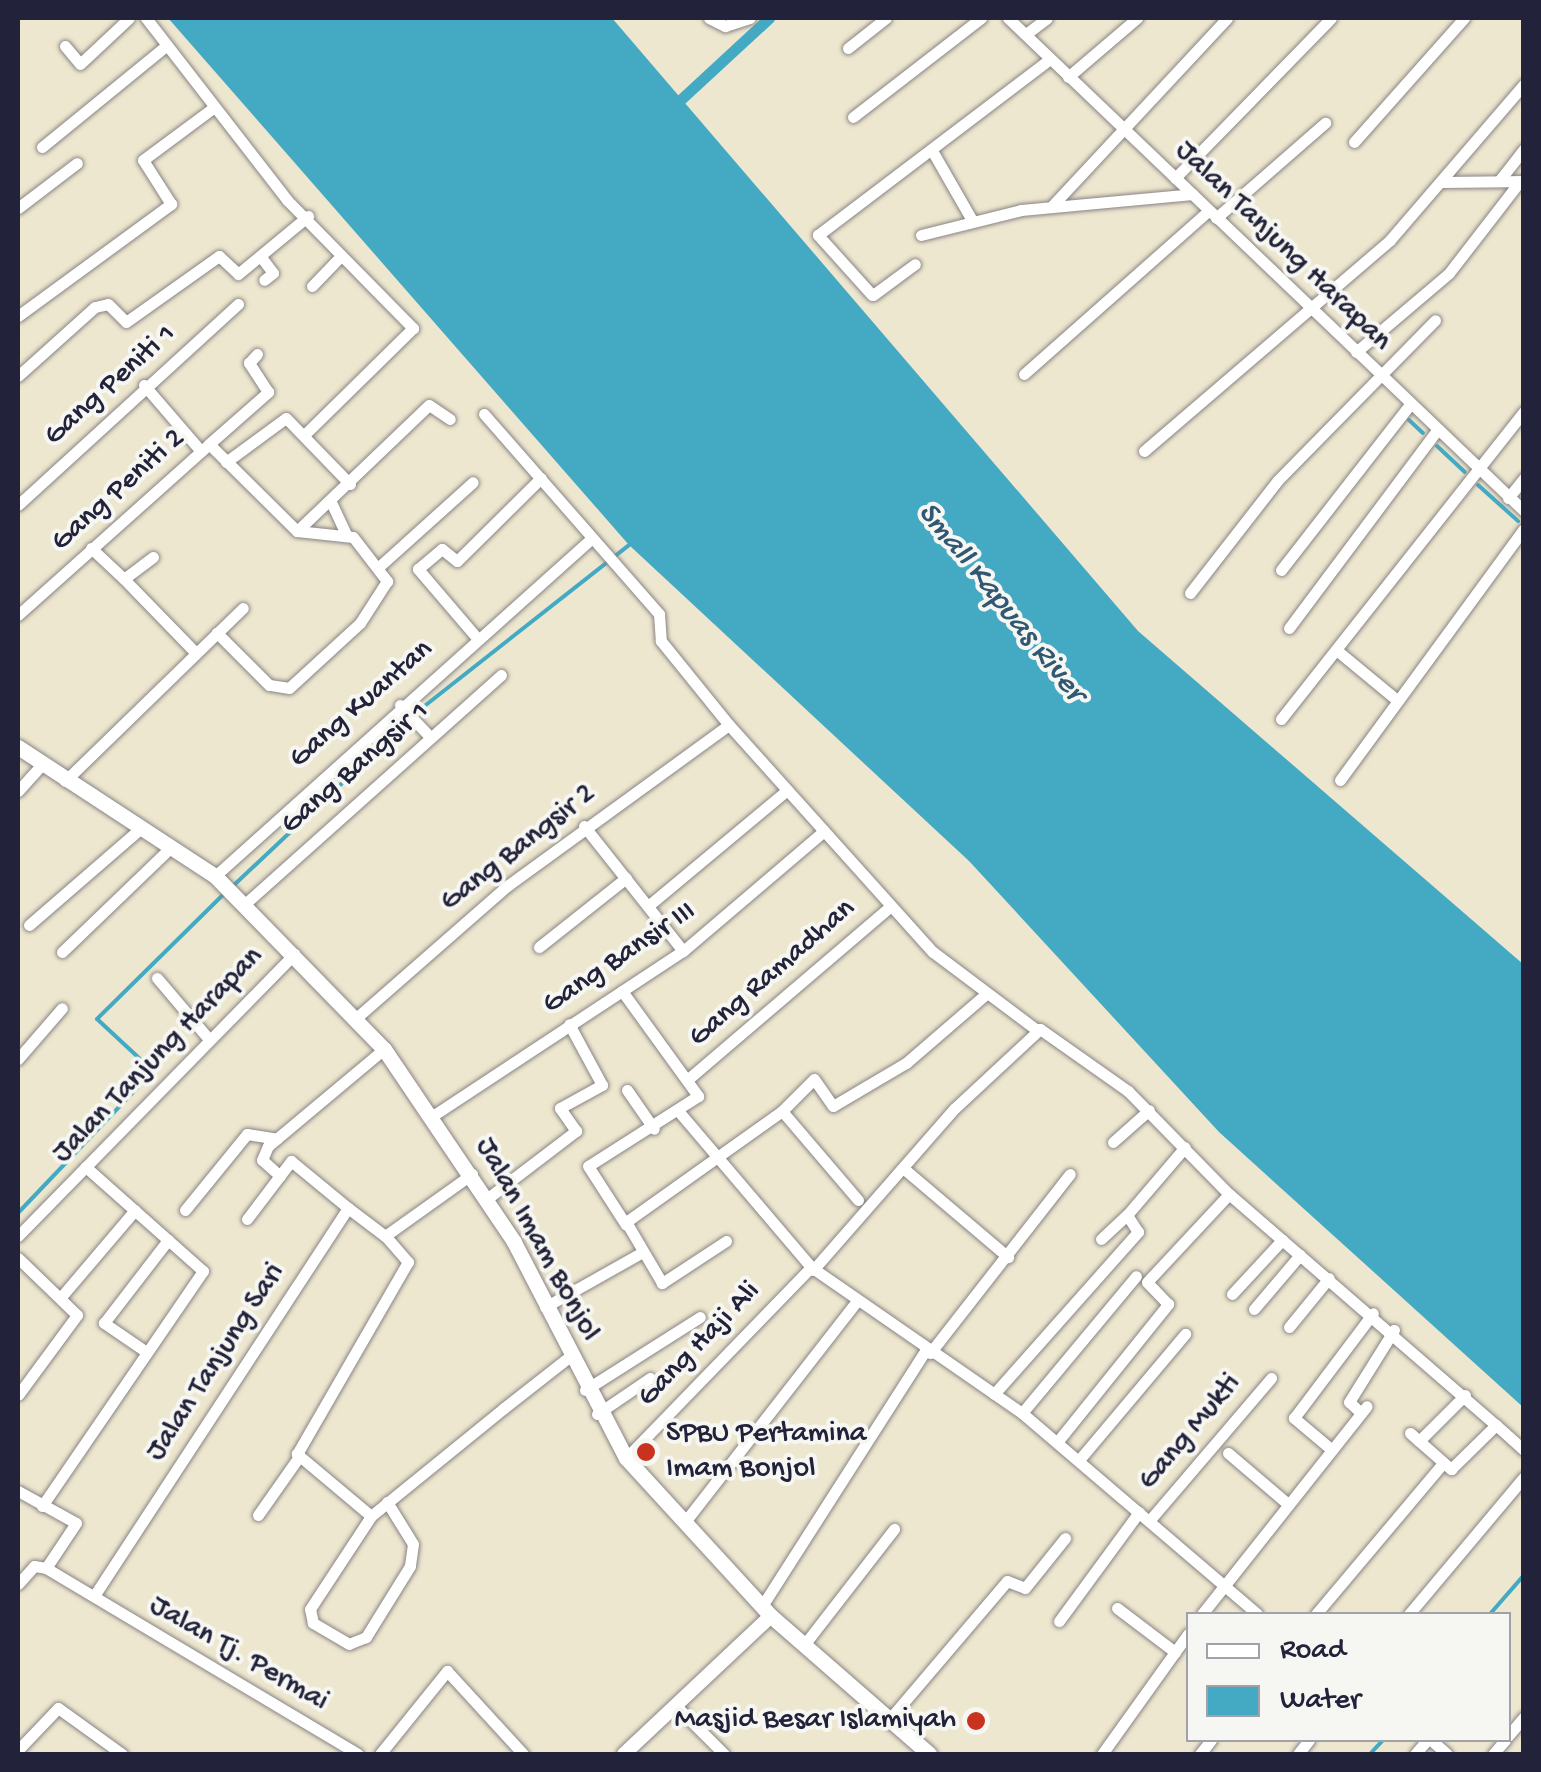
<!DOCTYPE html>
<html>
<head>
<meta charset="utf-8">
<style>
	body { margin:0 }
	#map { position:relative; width:1541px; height:1772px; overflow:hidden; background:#eee7cf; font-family:"Gochi Hand",sans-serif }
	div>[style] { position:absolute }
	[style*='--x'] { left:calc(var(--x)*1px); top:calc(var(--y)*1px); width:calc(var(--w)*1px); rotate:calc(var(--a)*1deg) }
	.water>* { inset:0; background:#44aac4 }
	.stream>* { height:4px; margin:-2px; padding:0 2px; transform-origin:2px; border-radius:2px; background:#44aac4 }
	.canal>* { height:11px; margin:-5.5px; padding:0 5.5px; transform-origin:5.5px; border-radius:5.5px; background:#44aac4 }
	.roads { filter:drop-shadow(0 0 2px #888485) drop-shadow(0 0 2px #888485) }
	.minor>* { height:11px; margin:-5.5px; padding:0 5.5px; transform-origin:5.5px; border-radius:5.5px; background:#fff }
	.tertiary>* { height:14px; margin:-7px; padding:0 7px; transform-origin:7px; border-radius:7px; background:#fff }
	.secondary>* { height:15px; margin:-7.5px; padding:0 7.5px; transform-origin:7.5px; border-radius:7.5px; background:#fff }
	.dots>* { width:28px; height:28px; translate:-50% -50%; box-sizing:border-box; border:5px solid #f6f6f2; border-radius:50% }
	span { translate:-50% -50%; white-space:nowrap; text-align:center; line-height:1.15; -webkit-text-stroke:8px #f6f6f2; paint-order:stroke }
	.street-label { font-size:30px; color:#22223b }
	.poi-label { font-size:30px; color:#22223b }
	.left { translate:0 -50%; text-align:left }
	.right { translate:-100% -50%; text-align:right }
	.water-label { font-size:32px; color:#305872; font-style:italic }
	.frame { position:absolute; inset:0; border:20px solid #22223b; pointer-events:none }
	.legend { position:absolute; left:1186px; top:1612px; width:325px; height:130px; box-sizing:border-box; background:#f6f6f2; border:2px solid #a1a1a9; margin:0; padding:12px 18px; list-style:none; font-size:30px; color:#22223b }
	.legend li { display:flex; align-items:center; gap:20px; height:50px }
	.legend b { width:50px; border:2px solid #a1a1a9 }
</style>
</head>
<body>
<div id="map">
	<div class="water">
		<div style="clip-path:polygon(168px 18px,612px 18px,1138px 631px,1523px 964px,1523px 1407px,1219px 1132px,969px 861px,629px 545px)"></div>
	</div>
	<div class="stream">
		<div style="--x:1409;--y:420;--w:19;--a:43"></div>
		<div style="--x:1437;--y:446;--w:38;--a:43"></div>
		<div style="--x:1478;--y:485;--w:54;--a:42"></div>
		<div style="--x:234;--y:885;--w:258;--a:-43.3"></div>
		<div style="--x:422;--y:708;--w:267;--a:-38.2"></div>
		<div style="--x:18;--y:1213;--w:196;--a:-46.4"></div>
		<div style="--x:153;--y:1071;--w:76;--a:-137.1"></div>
		<div style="--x:97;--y:1019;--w:182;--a:-44.6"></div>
		<div style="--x:1490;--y:1614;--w:52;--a:-48.9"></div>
		<div style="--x:1370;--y:1754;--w:19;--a:-47"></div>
	</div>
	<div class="canal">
		<div style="--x:678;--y:102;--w:124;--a:-42.7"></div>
	</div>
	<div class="roads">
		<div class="minor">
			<div style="--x:146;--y:18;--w:230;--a:52.2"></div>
			<div style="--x:287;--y:200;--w:180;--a:45.5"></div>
			<div style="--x:413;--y:328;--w:150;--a:135.5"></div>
			<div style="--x:709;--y:18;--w:18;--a:27"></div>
			<div style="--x:725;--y:26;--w:26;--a:-18"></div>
			<div style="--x:1008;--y:18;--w:714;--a:43.69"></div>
			<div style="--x:1026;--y:34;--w:26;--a:-37"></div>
			<div style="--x:65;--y:46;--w:23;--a:50"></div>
			<div style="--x:80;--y:64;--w:67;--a:-43.2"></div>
			<div style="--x:848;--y:48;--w:48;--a:-38.3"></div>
			<div style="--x:1068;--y:77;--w:91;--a:-40.5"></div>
			<div style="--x:853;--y:117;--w:162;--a:-37.7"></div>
			<div style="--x:1354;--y:142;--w:166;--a:-48.4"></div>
			<div style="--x:42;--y:147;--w:161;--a:-39.2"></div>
			<div style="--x:934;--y:154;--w:76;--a:60.1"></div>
			<div style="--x:1175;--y:178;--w:223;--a:-45.7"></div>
			<div style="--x:1499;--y:181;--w:41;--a:-52"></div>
			<div style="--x:1442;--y:182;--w:82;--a:-0.7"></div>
			<div style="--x:1051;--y:207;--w:258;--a:-47"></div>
			<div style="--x:18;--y:208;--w:74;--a:-37.3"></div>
			<div style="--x:1216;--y:218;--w:145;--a:-41.1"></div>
			<div style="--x:921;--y:235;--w:103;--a:-14"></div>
			<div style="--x:1021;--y:210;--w:172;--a:-5.3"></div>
			<div style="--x:261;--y:257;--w:20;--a:53"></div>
			<div style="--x:273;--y:273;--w:11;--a:142"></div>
			<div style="--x:312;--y:286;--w:42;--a:-46"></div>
			<div style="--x:872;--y:295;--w:81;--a:-132"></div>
			<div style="--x:818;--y:235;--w:291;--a:-37.2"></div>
			<div style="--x:873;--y:295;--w:52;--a:-36.4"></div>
			<div style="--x:18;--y:316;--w:190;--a:-36.2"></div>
			<div style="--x:171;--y:204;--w:52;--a:-122.5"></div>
			<div style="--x:143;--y:160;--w:87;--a:-36.6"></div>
			<div style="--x:1356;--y:352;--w:122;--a:-40.3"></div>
			<div style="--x:1449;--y:273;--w:116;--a:-52.3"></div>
			<div style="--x:1024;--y:374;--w:246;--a:-41.5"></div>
			<div style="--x:18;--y:376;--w:103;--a:-41.9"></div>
			<div style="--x:95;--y:307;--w:13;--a:-13"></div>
			<div style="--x:108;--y:304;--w:25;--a:45"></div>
			<div style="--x:126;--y:322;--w:114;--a:-35.4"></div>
			<div style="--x:219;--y:256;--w:26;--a:43"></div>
			<div style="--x:238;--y:274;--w:91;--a:-39.6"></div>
			<div style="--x:144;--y:385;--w:84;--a:49.3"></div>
			<div style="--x:484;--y:414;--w:266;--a:48.8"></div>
			<div style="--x:659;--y:614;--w:27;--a:86"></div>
			<div style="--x:661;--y:641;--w:108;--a:51"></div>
			<div style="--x:209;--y:444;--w:79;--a:-41.4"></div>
			<div style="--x:268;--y:392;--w:35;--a:-123"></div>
			<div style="--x:249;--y:363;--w:12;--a:-48"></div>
			<div style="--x:1144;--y:451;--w:324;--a:-40.6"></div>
			<div style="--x:1390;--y:240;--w:206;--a:-49.3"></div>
			<div style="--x:226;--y:462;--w:74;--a:-36.3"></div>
			<div style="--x:286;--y:418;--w:92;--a:45.9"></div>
			<div style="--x:1508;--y:498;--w:26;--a:-51"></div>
			<div style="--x:331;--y:502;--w:35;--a:65"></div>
			<div style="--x:18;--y:505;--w:298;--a:-42.4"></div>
			<div style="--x:297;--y:531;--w:182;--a:-43.7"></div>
			<div style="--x:429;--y:405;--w:25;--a:34"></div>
			<div style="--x:91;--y:548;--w:45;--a:43.2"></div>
			<div style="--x:153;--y:557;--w:36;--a:143"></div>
			<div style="--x:124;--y:579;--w:103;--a:45.8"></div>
			<div style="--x:382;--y:564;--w:122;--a:-42"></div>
			<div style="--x:1281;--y:570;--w:210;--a:-52.1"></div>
			<div style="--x:1190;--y:593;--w:143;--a:-52.1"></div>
			<div style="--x:1278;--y:480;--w:224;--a:-45.5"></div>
			<div style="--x:18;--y:615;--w:256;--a:-41.8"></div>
			<div style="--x:209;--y:444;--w:124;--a:44.7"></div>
			<div style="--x:297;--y:531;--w:56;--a:6.1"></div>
			<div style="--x:353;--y:537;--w:56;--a:52.3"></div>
			<div style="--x:387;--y:581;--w:50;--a:122.7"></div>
			<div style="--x:360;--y:623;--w:96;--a:137.5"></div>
			<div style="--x:289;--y:688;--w:20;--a:-171"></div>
			<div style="--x:269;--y:685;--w:74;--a:-135"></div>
			<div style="--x:1289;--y:628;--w:247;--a:-53.2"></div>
			<div style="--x:477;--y:638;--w:91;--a:-130.5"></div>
			<div style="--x:418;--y:569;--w:31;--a:-40"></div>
			<div style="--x:442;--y:549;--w:19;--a:39"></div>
			<div style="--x:457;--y:561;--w:118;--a:-44.7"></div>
			<div style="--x:1340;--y:653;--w:75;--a:39.6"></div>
			<div style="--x:400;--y:705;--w:44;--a:46.8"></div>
			<div style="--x:1281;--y:719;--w:392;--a:-51.7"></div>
			<div style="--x:1340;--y:780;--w:311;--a:-53.8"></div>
			<div style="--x:65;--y:781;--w:248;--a:-44.2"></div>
			<div style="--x:18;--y:791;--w:36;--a:-48"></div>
			<div style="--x:584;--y:826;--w:159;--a:51.6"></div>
			<div style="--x:215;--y:876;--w:505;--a:-41.87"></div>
			<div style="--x:246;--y:903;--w:342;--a:-41.8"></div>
			<div style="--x:648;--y:906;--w:181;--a:-39.8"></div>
			<div style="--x:29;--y:925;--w:147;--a:-40.9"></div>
			<div style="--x:539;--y:947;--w:111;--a:-38.4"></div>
			<div style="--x:62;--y:952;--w:150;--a:-43.9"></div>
			<div style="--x:157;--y:978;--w:77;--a:49.7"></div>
			<div style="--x:622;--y:991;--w:130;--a:54.1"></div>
			<div style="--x:698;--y:1096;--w:130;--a:147.5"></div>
			<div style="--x:588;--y:1166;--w:70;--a:57.2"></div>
			<div style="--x:355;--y:1019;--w:202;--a:-41.2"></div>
			<div style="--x:507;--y:886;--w:274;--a:-36"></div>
			<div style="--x:729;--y:725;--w:305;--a:48.1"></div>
			<div style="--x:933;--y:952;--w:130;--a:36.9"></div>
			<div style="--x:18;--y:1059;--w:67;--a:-49.2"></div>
			<div style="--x:687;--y:1080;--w:268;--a:-40.5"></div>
			<div style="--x:627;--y:1090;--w:47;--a:55.3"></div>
			<div style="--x:782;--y:1111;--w:45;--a:-45"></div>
			<div style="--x:814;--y:1079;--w:33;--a:55"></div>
			<div style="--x:833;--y:1106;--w:85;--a:-30.5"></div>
			<div style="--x:906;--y:1063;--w:106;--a:-40.8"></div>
			<div style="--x:680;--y:1113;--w:202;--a:49.6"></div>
			<div style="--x:811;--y:1267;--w:257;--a:34.7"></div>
			<div style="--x:1022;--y:1413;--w:309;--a:40.5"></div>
			<div style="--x:434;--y:1115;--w:298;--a:-33.4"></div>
			<div style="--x:683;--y:951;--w:185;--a:-40.4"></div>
			<div style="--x:1113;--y:1142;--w:48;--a:-41.6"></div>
			<div style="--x:903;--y:1168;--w:138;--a:40.3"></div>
			<div style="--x:280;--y:1176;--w:24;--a:-138"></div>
			<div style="--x:262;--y:1160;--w:15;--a:-67"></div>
			<div style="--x:268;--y:1146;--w:151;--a:-39.9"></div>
			<div style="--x:488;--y:1198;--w:111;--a:-37.3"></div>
			<div style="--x:576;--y:1131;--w:28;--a:-125"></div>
			<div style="--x:560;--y:1108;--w:48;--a:-28.7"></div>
			<div style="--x:602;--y:1085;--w:69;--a:-118.4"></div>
			<div style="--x:185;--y:1210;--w:98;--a:-50.8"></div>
			<div style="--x:247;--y:1134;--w:30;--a:9"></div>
			<div style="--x:247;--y:1219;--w:73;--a:-52.8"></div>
			<div style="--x:291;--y:1161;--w:74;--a:39.5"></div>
			<div style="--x:18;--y:1236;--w:395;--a:-45.6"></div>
			<div style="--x:1101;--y:1239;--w:35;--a:-43"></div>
			<div style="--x:726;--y:1241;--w:77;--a:146.7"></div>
			<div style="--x:662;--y:1283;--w:71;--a:-120.5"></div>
			<div style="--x:626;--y:1222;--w:191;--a:-35.4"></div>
			<div style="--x:782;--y:1111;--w:117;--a:49.5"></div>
			<div style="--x:18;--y:1258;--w:82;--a:44"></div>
			<div style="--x:77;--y:1315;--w:99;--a:126.4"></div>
			<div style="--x:813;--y:1270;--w:215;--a:-48.8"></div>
			<div style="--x:955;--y:1108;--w:116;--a:-42.9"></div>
			<div style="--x:1040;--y:1029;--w:108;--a:35.2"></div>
			<div style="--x:1128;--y:1091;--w:144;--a:45.6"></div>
			<div style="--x:1229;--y:1194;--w:353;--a:40.9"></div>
			<div style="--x:1232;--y:1294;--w:74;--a:-47.2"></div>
			<div style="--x:61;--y:1297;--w:114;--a:-49.6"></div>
			<div style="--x:545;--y:1307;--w:108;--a:-29.4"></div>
			<div style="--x:1254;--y:1309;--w:71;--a:-49.6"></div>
			<div style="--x:1289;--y:1327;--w:63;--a:-50.8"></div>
			<div style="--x:145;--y:1351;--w:50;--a:-145.7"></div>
			<div style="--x:104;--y:1323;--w:105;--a:-52.4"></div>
			<div style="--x:930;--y:1353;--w:227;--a:-52"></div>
			<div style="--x:585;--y:1390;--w:136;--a:-32.4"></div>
			<div style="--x:994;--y:1394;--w:217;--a:-48.4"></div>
			<div style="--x:1138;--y:1232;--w:20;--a:-123"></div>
			<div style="--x:1127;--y:1215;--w:89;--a:-49.5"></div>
			<div style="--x:1022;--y:1413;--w:178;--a:-50.2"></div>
			<div style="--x:1361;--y:1413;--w:16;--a:-137"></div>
			<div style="--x:1349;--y:1402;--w:85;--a:-58"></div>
			<div style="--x:597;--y:1414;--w:64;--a:-34.2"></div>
			<div style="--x:1410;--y:1433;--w:55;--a:41.3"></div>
			<div style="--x:1451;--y:1469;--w:63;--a:-44.4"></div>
			<div style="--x:1496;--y:1425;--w:38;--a:42"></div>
			<div style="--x:1058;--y:1441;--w:176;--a:-51.2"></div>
			<div style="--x:1168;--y:1304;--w:30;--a:-134"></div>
			<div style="--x:1147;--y:1282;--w:120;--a:-47"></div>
			<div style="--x:1419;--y:1441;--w:65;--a:-45"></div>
			<div style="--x:1332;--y:1450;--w:50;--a:-139.9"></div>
			<div style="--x:1294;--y:1418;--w:131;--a:-53"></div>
			<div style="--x:1228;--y:1453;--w:79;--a:40.4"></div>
			<div style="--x:626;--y:1458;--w:266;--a:-45.9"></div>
			<div style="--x:1079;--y:1460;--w:165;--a:-49.9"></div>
			<div style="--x:18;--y:1491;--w:66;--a:28.9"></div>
			<div style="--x:76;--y:1523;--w:54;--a:123.7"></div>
			<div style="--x:387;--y:1502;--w:49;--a:58.2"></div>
			<div style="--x:413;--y:1544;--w:22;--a:98"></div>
			<div style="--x:410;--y:1566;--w:84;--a:121.8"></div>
			<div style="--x:366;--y:1637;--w:18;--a:158"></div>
			<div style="--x:349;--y:1644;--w:42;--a:-149.7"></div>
			<div style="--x:313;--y:1623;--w:14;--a:-102"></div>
			<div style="--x:310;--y:1609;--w:111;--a:-56.7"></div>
			<div style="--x:371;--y:1516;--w:171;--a:-39.1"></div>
			<div style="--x:504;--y:1408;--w:83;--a:-38.1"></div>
			<div style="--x:42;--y:1506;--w:285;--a:-55.6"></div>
			<div style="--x:203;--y:1271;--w:157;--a:-138.4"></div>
			<div style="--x:258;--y:1515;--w:70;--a:-54.9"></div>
			<div style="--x:371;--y:1516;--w:97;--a:-140"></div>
			<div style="--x:297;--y:1454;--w:222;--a:-60"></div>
			<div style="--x:408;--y:1262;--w:35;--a:-131"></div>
			<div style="--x:1149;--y:1521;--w:188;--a:-49.5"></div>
			<div style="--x:684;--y:1523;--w:280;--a:-52.1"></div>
			<div style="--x:18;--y:1584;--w:24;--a:-48"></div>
			<div style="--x:34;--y:1566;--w:12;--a:9"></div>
			<div style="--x:46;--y:1568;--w:363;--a:30.8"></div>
			<div style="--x:94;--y:1596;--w:464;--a:-56.8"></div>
			<div style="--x:348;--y:1208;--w:46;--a:37.1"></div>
			<div style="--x:385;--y:1236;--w:107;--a:-35.5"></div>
			<div style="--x:762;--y:1606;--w:303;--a:-57.4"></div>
			<div style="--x:1117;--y:1608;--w:73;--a:37.2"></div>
			<div style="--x:1202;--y:1614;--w:265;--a:-51.6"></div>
			<div style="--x:1316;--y:1614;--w:197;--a:-49.9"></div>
			<div style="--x:1409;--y:1614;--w:179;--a:-50"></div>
			<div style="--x:1059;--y:1621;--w:135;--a:-53.7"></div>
			<div style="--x:804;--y:1645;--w:147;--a:-52.2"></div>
			<div style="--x:676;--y:1706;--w:68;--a:45"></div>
			<div style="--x:887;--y:1722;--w:185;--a:-49.6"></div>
			<div style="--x:1007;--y:1581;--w:19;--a:21"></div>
			<div style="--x:1025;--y:1588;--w:64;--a:-51.3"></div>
			<div style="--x:1508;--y:1736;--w:25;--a:-50"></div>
			<div style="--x:1431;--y:1740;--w:21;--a:41"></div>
			<div style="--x:18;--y:1750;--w:58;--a:-46.4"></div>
			<div style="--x:58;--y:1708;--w:79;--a:35.7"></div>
			<div style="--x:380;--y:1754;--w:107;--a:-51.1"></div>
			<div style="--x:447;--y:1671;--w:113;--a:47.5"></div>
			<div style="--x:1102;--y:1754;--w:148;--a:-54.4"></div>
			<div style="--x:1200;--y:1754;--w:18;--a:-52"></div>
			<div style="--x:1298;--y:1754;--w:18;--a:-52"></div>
			<div style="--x:1415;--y:1754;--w:18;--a:-49"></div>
			<div style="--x:1493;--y:1754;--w:18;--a:-49"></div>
		</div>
		<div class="tertiary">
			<div style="--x:624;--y:1754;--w:202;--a:-43.2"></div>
		</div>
		<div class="secondary">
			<div style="--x:18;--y:747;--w:235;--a:33.2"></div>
			<div style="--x:215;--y:876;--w:242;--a:45.7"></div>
			<div style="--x:384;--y:1049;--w:233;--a:56"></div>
			<div style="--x:514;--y:1242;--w:243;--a:62.6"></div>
			<div style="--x:626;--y:1458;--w:214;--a:47.5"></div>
			<div style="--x:771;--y:1616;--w:210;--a:41.1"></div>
		</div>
	</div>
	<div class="dots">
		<div style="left:646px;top:1452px;background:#c8321e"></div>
		<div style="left:976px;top:1721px;background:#c8321e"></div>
	</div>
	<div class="street-label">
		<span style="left:1282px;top:247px;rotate:44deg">Jalan Tanjung Harapan</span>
		<span style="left:111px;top:386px;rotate:-42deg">Gang Peniti 1</span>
		<span style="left:119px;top:491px;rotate:-42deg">Gang Peniti 2</span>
		<span style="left:362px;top:705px;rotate:-41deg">Gang Kuantan</span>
		<span style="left:356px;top:769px;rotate:-41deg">Gang Bangsir 1</span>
		<span style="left:519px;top:849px;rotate:-38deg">Gang Bangsir 2</span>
		<span style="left:620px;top:959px;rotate:-34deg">Gang Bansir III</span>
		<span style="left:773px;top:974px;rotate:-41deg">Gang Ramadhan</span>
		<span style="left:159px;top:1056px;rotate:-46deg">Jalan Tanjung Harapan</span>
		<span style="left:536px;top:1240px;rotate:61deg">Jalan Imam Bonjol</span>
		<span style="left:700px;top:1345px;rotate:-46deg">Gang Haji Ali</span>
		<span style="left:217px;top:1363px;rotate:-57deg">Jalan Tanjung Sari</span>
		<span style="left:1191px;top:1433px;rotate:-50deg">Gang Mukti</span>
		<span style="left:238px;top:1655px;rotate:30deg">Jalan Tj. Permai</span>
	</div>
	<div class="poi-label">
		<span class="left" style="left:666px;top:1452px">SPBU Pertamina<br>Imam Bonjol</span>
		<span class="right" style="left:956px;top:1721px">Masjid Besar Islamiyah</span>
	</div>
	<div class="water-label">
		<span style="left:1000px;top:603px;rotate:51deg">Small Kapuas River</span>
	</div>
	<div class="frame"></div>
	<ul class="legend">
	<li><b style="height:12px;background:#fff"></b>Road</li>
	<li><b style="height:28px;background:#44aac4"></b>Water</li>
	</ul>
</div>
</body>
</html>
